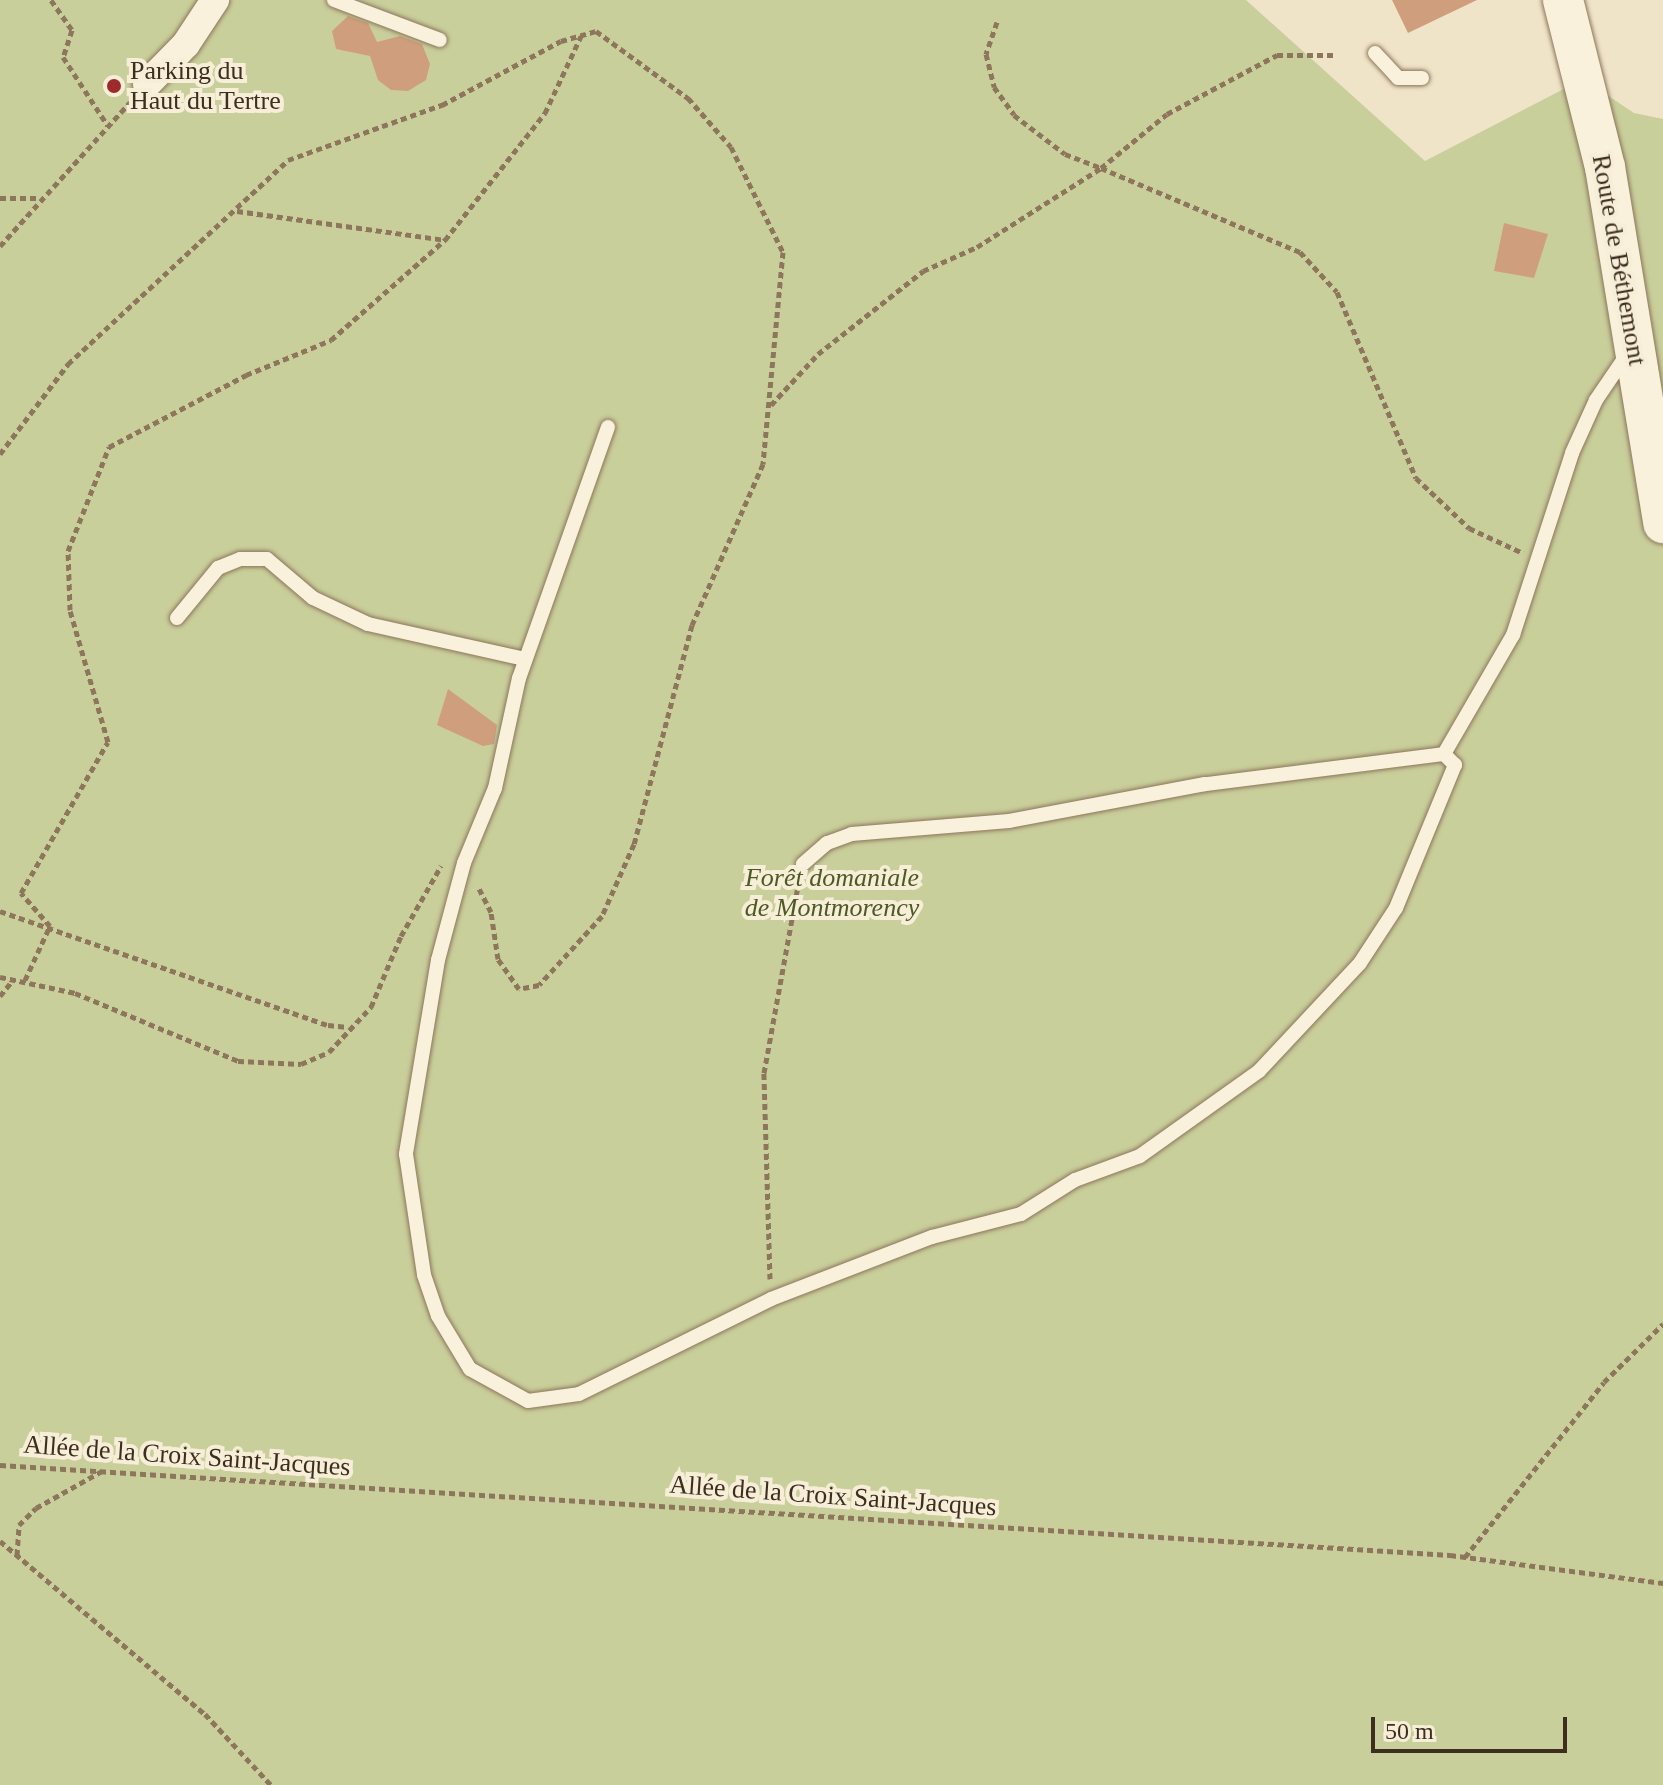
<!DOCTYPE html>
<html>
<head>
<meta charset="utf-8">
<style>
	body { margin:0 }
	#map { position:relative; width:1663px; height:1785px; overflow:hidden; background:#f0e4c8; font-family:Georgia,serif }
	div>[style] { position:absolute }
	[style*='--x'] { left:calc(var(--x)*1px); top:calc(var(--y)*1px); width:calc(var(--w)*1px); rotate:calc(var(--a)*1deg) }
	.green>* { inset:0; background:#c9cf9b }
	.building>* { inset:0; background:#cf9f7d }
	.path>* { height:5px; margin-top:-2.5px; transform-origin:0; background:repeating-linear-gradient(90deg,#8d765c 0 6px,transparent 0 10px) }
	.roads { filter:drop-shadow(0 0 2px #8d765c) drop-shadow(0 0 2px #8d765c) }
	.lane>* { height:14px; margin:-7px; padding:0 7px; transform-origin:7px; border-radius:7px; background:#faf1dc }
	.street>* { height:28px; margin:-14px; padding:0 14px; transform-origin:14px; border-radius:14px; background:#faf1dc }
	.secondary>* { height:40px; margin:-20px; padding:0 20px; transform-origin:20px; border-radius:20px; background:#faf1dc }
	.dots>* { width:22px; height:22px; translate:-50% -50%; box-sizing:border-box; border:4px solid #f7eed8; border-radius:50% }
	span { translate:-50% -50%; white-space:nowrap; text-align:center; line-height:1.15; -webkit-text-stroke:8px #f7eed8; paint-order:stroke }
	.poi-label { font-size:26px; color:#3d2e20 }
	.left { translate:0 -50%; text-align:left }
	.street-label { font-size:26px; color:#3d2e20 }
	.park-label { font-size:26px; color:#4d5a26; font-style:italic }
	.scale { position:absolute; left:1371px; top:1717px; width:196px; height:36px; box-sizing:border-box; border:4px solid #3d2e20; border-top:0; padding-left:10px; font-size:24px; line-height:28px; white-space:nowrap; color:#3d2e20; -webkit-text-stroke:6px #f7eed8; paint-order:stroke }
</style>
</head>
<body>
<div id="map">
	<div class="green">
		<div style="clip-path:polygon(0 0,1246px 0,1425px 161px,1583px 79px,1634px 113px,1663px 119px,1663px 1785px,0 1785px)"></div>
	</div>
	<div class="building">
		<div style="clip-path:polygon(1392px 0,1477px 0,1408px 33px)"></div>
		<div style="clip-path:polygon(348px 16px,368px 23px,377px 42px,400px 36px,422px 44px,430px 64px,426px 80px,408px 91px,391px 90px,378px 80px,370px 56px,336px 49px,332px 31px)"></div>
		<div style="clip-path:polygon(1504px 223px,1548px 234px,1534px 278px,1494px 271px)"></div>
		<div style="clip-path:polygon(448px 689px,497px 725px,494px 744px,483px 746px,437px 725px)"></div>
	</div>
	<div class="path">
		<div style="--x:51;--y:0;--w:37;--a:55"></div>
		<div style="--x:72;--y:30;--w:28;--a:108"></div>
		<div style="--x:63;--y:57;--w:82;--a:56.9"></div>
		<div style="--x:997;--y:22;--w:34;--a:109"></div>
		<div style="--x:986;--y:54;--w:34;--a:76"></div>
		<div style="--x:994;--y:87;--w:34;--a:54"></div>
		<div style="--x:1014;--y:115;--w:64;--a:37.4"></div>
		<div style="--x:1065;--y:154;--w:39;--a:21"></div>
		<div style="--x:1101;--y:168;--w:85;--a:-39.3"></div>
		<div style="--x:1167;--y:114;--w:125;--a:-28.2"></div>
		<div style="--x:1277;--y:55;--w:58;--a:0"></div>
		<div style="--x:0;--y:198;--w:38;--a:0"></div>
		<div style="--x:237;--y:211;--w:210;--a:7.9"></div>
		<div style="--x:0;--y:246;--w:194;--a:-47.9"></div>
		<div style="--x:771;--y:405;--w:69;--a:-47.3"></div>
		<div style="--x:818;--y:354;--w:134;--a:-38.3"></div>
		<div style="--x:923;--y:271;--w:59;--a:-24"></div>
		<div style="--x:977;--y:247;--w:147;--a:-32.5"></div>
		<div style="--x:1101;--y:168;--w:216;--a:22.9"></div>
		<div style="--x:1300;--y:252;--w:54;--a:47.2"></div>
		<div style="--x:1337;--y:292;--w:202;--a:67"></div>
		<div style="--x:1416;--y:478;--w:73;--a:43.3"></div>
		<div style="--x:1469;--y:528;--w:60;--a:24.8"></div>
		<div style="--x:0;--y:454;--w:113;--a:-52.9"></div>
		<div style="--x:68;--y:364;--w:300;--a:-42.8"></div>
		<div style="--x:288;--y:160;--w:164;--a:-19.7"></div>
		<div style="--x:442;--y:105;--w:135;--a:-28.3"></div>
		<div style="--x:561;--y:41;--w:36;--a:-16"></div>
		<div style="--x:596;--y:31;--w:114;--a:36.1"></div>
		<div style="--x:688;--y:98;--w:65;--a:48.7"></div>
		<div style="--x:731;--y:147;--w:117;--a:63.7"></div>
		<div style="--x:783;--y:252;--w:213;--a:95.4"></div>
		<div style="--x:763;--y:464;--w:176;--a:113.8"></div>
		<div style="--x:692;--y:625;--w:227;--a:104.8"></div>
		<div style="--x:634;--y:844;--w:79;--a:114"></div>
		<div style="--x:602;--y:916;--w:93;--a:132.4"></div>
		<div style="--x:539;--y:985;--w:20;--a:169"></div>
		<div style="--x:519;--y:989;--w:37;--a:-125"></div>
		<div style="--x:498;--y:959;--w:48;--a:-98.5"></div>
		<div style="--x:491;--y:912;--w:29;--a:-117"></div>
		<div style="--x:0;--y:911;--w:347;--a:19.2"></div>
		<div style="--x:328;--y:1025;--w:20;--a:6"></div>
		<div style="--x:0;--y:977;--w:77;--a:12"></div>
		<div style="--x:75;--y:993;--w:177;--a:22.6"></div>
		<div style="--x:238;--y:1061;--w:63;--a:2.7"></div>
		<div style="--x:301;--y:1064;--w:30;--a:-23"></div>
		<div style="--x:329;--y:1052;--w:62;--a:-47"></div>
		<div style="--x:371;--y:1007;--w:77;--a:-67.1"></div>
		<div style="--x:401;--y:936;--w:81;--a:-60.3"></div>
		<div style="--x:25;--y:980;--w:60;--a:-65.2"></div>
		<div style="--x:50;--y:926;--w:44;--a:-131.3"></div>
		<div style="--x:21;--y:893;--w:174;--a:-60.1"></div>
		<div style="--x:108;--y:742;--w:137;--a:-106.1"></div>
		<div style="--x:70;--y:610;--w:59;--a:-91.9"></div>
		<div style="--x:68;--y:551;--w:112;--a:-68.5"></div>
		<div style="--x:109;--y:447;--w:155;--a:-27.7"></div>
		<div style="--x:246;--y:375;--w:92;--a:-22.4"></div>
		<div style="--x:331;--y:340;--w:152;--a:-41.3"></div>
		<div style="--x:445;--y:240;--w:162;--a:-51.8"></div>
		<div style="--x:545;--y:113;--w:85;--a:-64.9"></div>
		<div style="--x:0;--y:996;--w:22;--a:-51"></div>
		<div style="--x:770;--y:1279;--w:206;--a:-91.7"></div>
		<div style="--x:764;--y:1073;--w:195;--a:-79.7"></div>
		<div style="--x:0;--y:1465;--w:1453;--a:3.55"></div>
		<div style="--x:1450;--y:1555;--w:215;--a:7.5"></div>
		<div style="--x:0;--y:1541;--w:268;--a:40.2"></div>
		<div style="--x:205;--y:1714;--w:97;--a:47.1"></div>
		<div style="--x:17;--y:1555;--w:30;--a:-86"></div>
		<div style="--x:19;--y:1525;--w:24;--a:-45"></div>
		<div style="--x:36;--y:1508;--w:76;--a:-29.3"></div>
		<div style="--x:1465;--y:1557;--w:223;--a:-51.5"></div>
		<div style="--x:1604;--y:1382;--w:83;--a:-44.5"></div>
	</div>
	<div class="roads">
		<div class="lane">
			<div style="--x:334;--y:0;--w:113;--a:20.7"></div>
			<div style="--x:1375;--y:53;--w:34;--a:47"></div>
			<div style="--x:1398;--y:78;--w:24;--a:0"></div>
			<div style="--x:608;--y:427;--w:266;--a:109.5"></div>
			<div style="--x:519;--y:678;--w:113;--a:102.3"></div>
			<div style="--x:495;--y:788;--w:81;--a:112.5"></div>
			<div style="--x:464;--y:863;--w:100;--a:105"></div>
			<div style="--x:438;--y:960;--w:197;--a:99.4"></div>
			<div style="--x:406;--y:1154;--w:122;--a:81.5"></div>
			<div style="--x:424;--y:1275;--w:43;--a:71.1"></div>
			<div style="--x:438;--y:1316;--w:62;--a:58.9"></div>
			<div style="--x:470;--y:1369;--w:66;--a:28.9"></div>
			<div style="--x:528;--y:1401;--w:51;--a:-7.8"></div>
			<div style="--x:579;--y:1394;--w:214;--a:-26.3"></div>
			<div style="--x:771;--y:1299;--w:173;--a:-21.1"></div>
			<div style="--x:932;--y:1237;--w:92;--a:-14.5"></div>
			<div style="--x:1021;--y:1214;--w:64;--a:-32.2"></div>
			<div style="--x:1075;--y:1180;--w:69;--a:-20.3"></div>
			<div style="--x:1140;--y:1156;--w:146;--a:-35.5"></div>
			<div style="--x:1259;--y:1071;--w:148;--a:-46.9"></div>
			<div style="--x:1360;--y:963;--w:66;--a:-56.8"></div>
			<div style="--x:1396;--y:908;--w:155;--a:-67.6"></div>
			<div style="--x:1455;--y:765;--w:16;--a:-135"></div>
			<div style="--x:1444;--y:754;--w:241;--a:172.8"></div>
			<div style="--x:1205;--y:784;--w:199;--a:169.3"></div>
			<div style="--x:1009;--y:821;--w:158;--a:175.3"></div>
			<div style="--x:852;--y:834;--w:27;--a:160"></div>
			<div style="--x:827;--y:843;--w:32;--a:139"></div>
			<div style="--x:177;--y:618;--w:65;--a:-50.6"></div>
			<div style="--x:218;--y:568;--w:24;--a:-22"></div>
			<div style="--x:240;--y:559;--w:27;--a:0"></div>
			<div style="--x:267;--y:559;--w:60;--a:40.3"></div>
			<div style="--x:313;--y:598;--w:61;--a:25.3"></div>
			<div style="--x:368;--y:624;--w:161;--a:12.6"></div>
			<div style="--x:1444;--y:754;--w:138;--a:-59.9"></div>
			<div style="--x:1513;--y:635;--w:191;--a:-72"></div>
			<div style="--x:1572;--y:453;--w:58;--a:-65.6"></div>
			<div style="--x:1596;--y:400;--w:57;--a:-55.8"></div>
		</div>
		<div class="street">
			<div style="--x:147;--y:84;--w:56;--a:-45.7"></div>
			<div style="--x:186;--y:44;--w:53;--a:-56.6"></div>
		</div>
		<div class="secondary">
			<div style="--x:1563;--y:0;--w:172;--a:75.9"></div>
			<div style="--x:1605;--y:167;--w:361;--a:80.7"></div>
		</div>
	</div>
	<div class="dots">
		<div style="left:114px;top:86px;background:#9e2a2b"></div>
	</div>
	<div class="poi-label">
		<span class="left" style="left:130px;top:86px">Parking du<br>Haut du Tertre</span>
	</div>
	<div class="street-label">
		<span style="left:1619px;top:260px;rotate:80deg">Route de Béthemont</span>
		<span style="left:187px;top:1456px;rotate:4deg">Allée de la Croix Saint-Jacques</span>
		<span style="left:833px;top:1496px;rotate:4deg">Allée de la Croix Saint-Jacques</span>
	</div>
	<div class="park-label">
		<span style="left:832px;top:893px">Forêt domaniale<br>de Montmorency</span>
	</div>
	<div class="scale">50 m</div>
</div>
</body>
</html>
